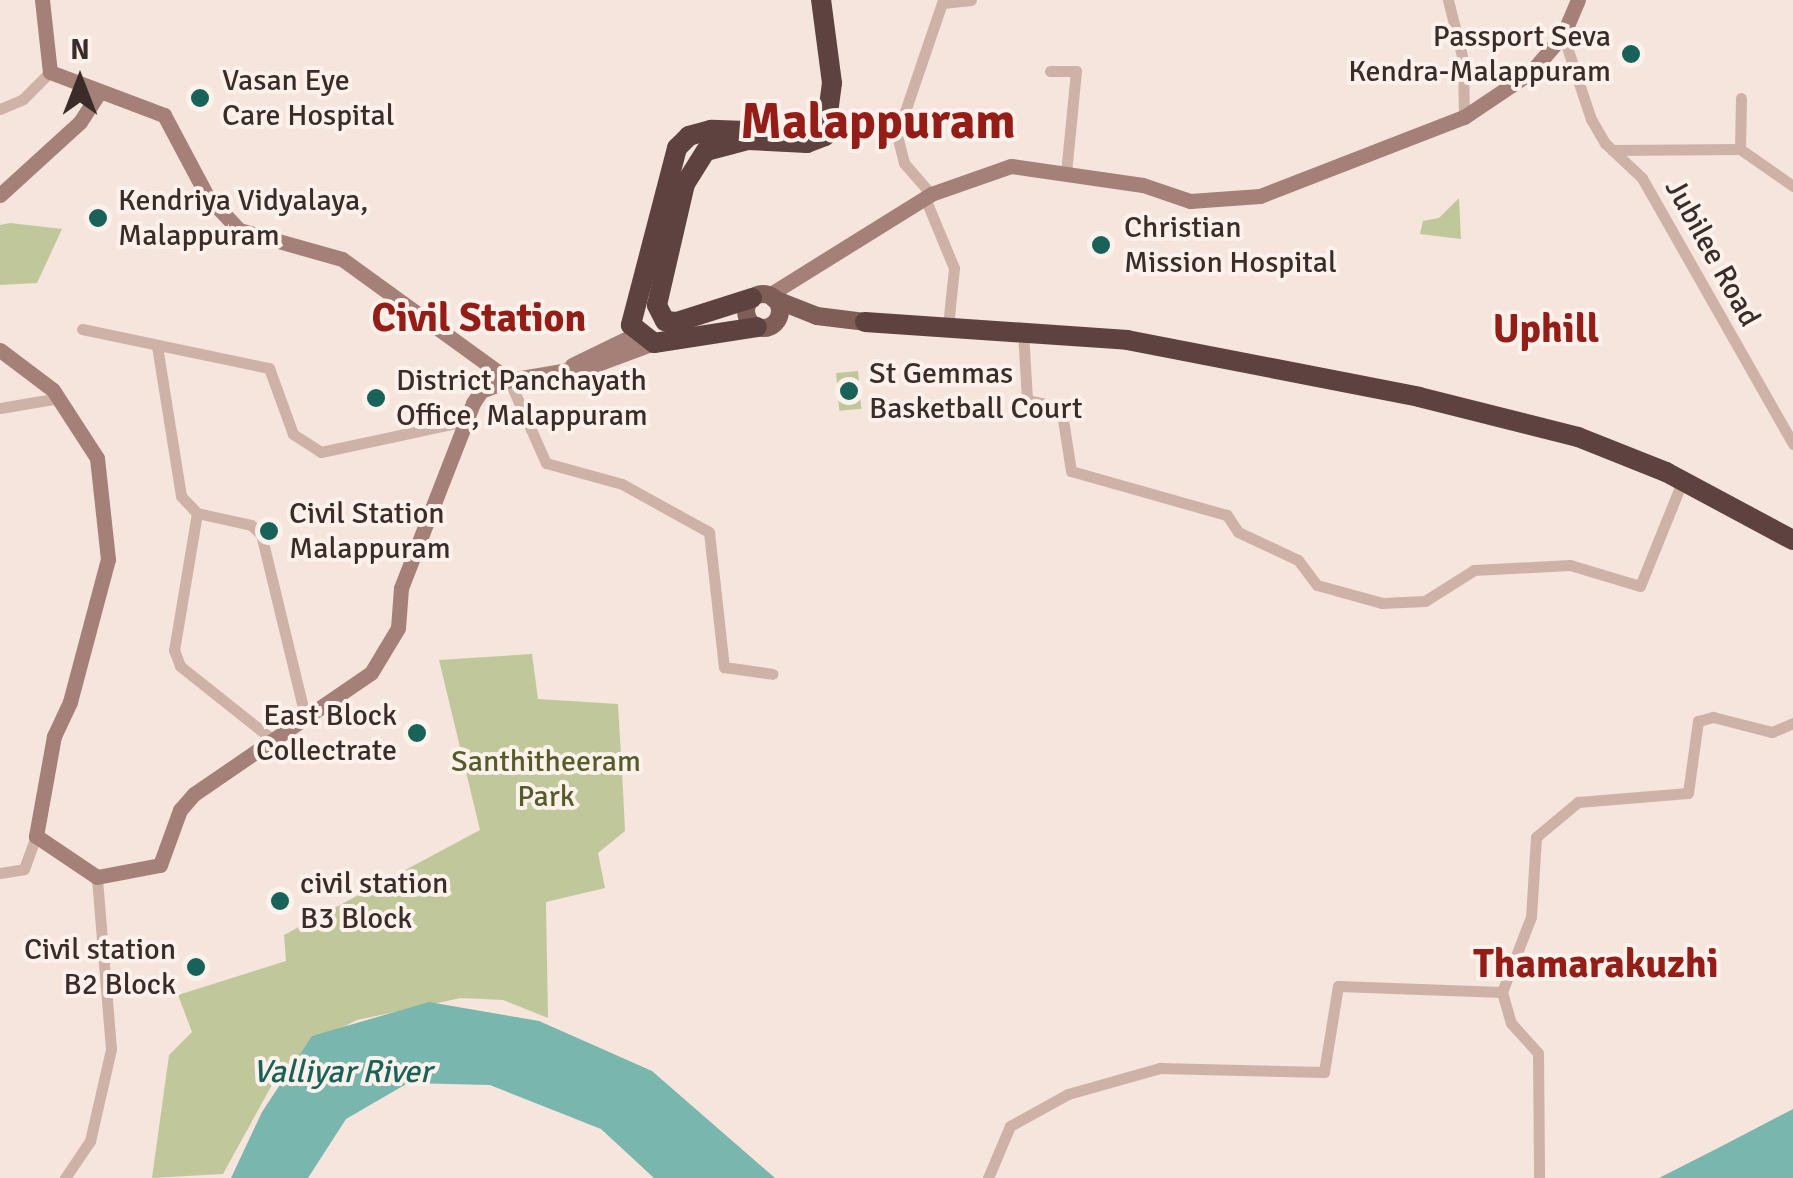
<!DOCTYPE html>
<html>
<head>
<meta charset="utf-8">
<style>
	body { margin:0 }
	#map { position:relative; width:1793px; height:1178px; overflow:hidden; background:#f5e5dd; font-family:Signika,sans-serif }
	div>[style] { position:absolute }
	[style*='--x'] { left:calc(var(--x)*1px); top:calc(var(--y)*1px); width:calc(var(--w)*1px); rotate:calc(var(--a)*1deg) }
	.green>* { inset:0; background:#c0c79b; transform-origin:0 0 }
	.water>* { inset:0; background:#79b6ad }
	.street>* { height:11px; margin:-5.5px; padding:0 5.5px; transform-origin:5.5px; border-radius:5.5px; background:#cfb2a7 }
	.secondary>* { height:15px; margin:-7.5px; padding:0 7.5px; transform-origin:7.5px; border-radius:7.5px; background:#a48078 }
	.primary>* { height:18px; margin:-9px; padding:0 9px; transform-origin:9px; border-radius:9px; background:#7f5e58 }
	.primary>.ring { margin:-9px; padding:0; box-sizing:content-box; background:none; border:18px solid #7f5e58; border-radius:50% }
	.highway>* { height:20px; margin:-10px; padding:0 10px; transform-origin:10px; border-radius:10px; background:#5d423f }
	.dots>* { width:28px; height:28px; translate:-50% -50%; box-sizing:border-box; border:5px solid #fcf1eb; border-radius:50% }
	span { translate:-50% -50%; white-space:nowrap; text-align:center; line-height:1.15; -webkit-text-stroke:8px #fcf1eb; paint-order:stroke }
	.poi-label { font-size:30px; color:#3b2b29 }
	.right { translate:-100% -50%; text-align:right }
	.left { translate:0 -50%; text-align:left }
	.street-label { font-size:30px; color:#3b2b29 }
	.park-label { font-size:30px; color:#545d29 }
	.water-label { font-size:32px; color:#186259; font-style:italic }
	.district-label { font-size:40px; color:#941d17; font-weight:700 }
	.town-label { font-size:50px; color:#941d17; font-weight:700 }
	.north { position:absolute; left:30px; top:30px; width:100px; height:100px; -webkit-text-stroke:8px #fcf1eb; paint-order:stroke; rotate:0deg; font-size:28px; font-weight:700; line-height:40px; text-align:center; color:#3b2b29 }
	.north::after { content:''; display:block; margin:auto; width:35px; height:45px; background:#3b2b29; clip-path:polygon(50% 0,100% 100%,50% 72%,0 100%) }
</style>
</head>
<body>
<div id="map">
	<div class="green">
		<div style="clip-path:polygon(1459px 198px,1461px 239px,1420px 234px,1423px 221px,1439px 218px)"></div>
		<div style="clip-path:polygon(10px 223px,62px 229px,37px 283px,0 285px,0 225px)"></div>
		<div style="left:858px;top:371px;width:38px;height:22px;rotate:85deg"></div>
		<div style="clip-path:polygon(532px 654px,538px 699px,618px 704px,623px 790px,625px 831px,598px 853px,605px 888px,546px 902px,548px 1018px,503px 1000px,461px 998px,357px 1020px,311px 1043px,273px 1083px,223px 1174px,152px 1178px,169px 1055px,192px 1032px,178px 995px,286px 961px,284px 935px,480px 830px,439px 660px)"></div>
	</div>
	<div class="water">
		<div style="clip-path:polygon(429px 1002px,539px 1021px,652px 1071px,775px 1178px,654px 1178px,601px 1129px,490px 1085px,408px 1083px,346px 1119px,308px 1178px,231px 1178px,262px 1112px,312px 1036px)"></div>
		<div style="clip-path:polygon(1793px 1109px,1793px 1178px,1659px 1178px,1720px 1147px)"></div>
	</div>
	<div class="street">
		<div style="--x:1448;--y:0;--w:62;--a:76"></div>
		<div style="--x:1463;--y:60;--w:57;--a:89"></div>
		<div style="--x:943;--y:3;--w:28;--a:-6"></div>
		<div style="--x:1563;--y:35;--w:89;--a:71.6"></div>
		<div style="--x:1591;--y:119;--w:28;--a:60"></div>
		<div style="--x:1605;--y:143;--w:51;--a:43.4"></div>
		<div style="--x:1642;--y:178;--w:306;--a:60.4"></div>
		<div style="--x:1050;--y:71;--w:26;--a:0"></div>
		<div style="--x:1076;--y:71;--w:102;--a:95.6"></div>
		<div style="--x:0;--y:109;--w:25;--a:-23"></div>
		<div style="--x:23;--y:99;--w:38;--a:-45"></div>
		<div style="--x:1740;--y:149;--w:51;--a:-88.9"></div>
		<div style="--x:1612;--y:150;--w:128;--a:-0.4"></div>
		<div style="--x:1740;--y:149;--w:65;--a:34.9"></div>
		<div style="--x:931;--y:194;--w:41;--a:-131.1"></div>
		<div style="--x:904;--y:163;--w:29;--a:-104"></div>
		<div style="--x:897;--y:135;--w:143;--a:-71.2"></div>
		<div style="--x:925;--y:198;--w:76;--a:67.5"></div>
		<div style="--x:954;--y:268;--w:58;--a:95.9"></div>
		<div style="--x:82;--y:329;--w:191;--a:11.8"></div>
		<div style="--x:269;--y:368;--w:70;--a:70"></div>
		<div style="--x:293;--y:434;--w:33;--a:33"></div>
		<div style="--x:321;--y:452;--w:147;--a:-12.1"></div>
		<div style="--x:1023;--y:332;--w:68;--a:86.6"></div>
		<div style="--x:1027;--y:400;--w:35;--a:12"></div>
		<div style="--x:1061;--y:407;--w:65;--a:81.1"></div>
		<div style="--x:1071;--y:471;--w:162;--a:15.8"></div>
		<div style="--x:1227;--y:515;--w:20;--a:57"></div>
		<div style="--x:1238;--y:532;--w:66;--a:25"></div>
		<div style="--x:1298;--y:560;--w:31;--a:53"></div>
		<div style="--x:1317;--y:585;--w:67;--a:15.5"></div>
		<div style="--x:1382;--y:603;--w:43;--a:-2.7"></div>
		<div style="--x:1425;--y:601;--w:58;--a:-32.3"></div>
		<div style="--x:1474;--y:570;--w:96;--a:-3"></div>
		<div style="--x:1570;--y:565;--w:73;--a:16.7"></div>
		<div style="--x:1640;--y:586;--w:112;--a:-68"></div>
		<div style="--x:157;--y:346;--w:152;--a:80.9"></div>
		<div style="--x:181;--y:496;--w:23;--a:47"></div>
		<div style="--x:197;--y:513;--w:55;--a:12.5"></div>
		<div style="--x:251;--y:525;--w:13;--a:42"></div>
		<div style="--x:261;--y:534;--w:191;--a:76.4"></div>
		<div style="--x:509;--y:380;--w:91;--a:66"></div>
		<div style="--x:546;--y:463;--w:79;--a:15.4"></div>
		<div style="--x:622;--y:484;--w:99;--a:28.9"></div>
		<div style="--x:709;--y:532;--w:136;--a:83.7"></div>
		<div style="--x:724;--y:667;--w:49;--a:8.1"></div>
		<div style="--x:0;--y:408;--w:60;--a:-9.6"></div>
		<div style="--x:197;--y:513;--w:139;--a:99.5"></div>
		<div style="--x:174;--y:650;--w:17;--a:69"></div>
		<div style="--x:180;--y:666;--w:119;--a:38.5"></div>
		<div style="--x:0;--y:873;--w:24;--a:-9"></div>
		<div style="--x:24;--y:869;--w:35;--a:-70"></div>
		<div style="--x:1502;--y:992;--w:32;--a:74"></div>
		<div style="--x:1511;--y:1023;--w:40;--a:48"></div>
		<div style="--x:1538;--y:1053;--w:125;--a:89.5"></div>
		<div style="--x:65;--y:1178;--w:45;--a:-56"></div>
		<div style="--x:90;--y:1141;--w:94;--a:-77.1"></div>
		<div style="--x:111;--y:1049;--w:173;--a:-94.7"></div>
		<div style="--x:988;--y:1178;--w:56;--a:-67.1"></div>
		<div style="--x:1010;--y:1126;--w:66;--a:-28.9"></div>
		<div style="--x:1068;--y:1094;--w:96;--a:-15.8"></div>
		<div style="--x:1160;--y:1068;--w:164;--a:1.4"></div>
		<div style="--x:1324;--y:1072;--w:87;--a:-80.8"></div>
		<div style="--x:1338;--y:986;--w:164;--a:2.1"></div>
		<div style="--x:1502;--y:992;--w:80;--a:-68.9"></div>
		<div style="--x:1531;--y:917;--w:80;--a:-86.4"></div>
		<div style="--x:1536;--y:837;--w:55;--a:-39.8"></div>
		<div style="--x:1578;--y:802;--w:110;--a:-4.7"></div>
		<div style="--x:1688;--y:793;--w:73;--a:-82.1"></div>
		<div style="--x:1698;--y:721;--w:16;--a:-15"></div>
		<div style="--x:1713;--y:717;--w:61;--a:14.3"></div>
		<div style="--x:1772;--y:732;--w:23;--a:-23"></div>
	</div>
	<div class="secondary">
		<div style="--x:42;--y:0;--w:72;--a:83.7"></div>
		<div style="--x:50;--y:72;--w:122;--a:20.7"></div>
		<div style="--x:164;--y:115;--w:92;--a:62"></div>
		<div style="--x:207;--y:196;--w:47;--a:46.7"></div>
		<div style="--x:239;--y:230;--w:107;--a:15.7"></div>
		<div style="--x:342;--y:259;--w:206;--a:35.9"></div>
		<div style="--x:509;--y:380;--w:84;--a:-9.6"></div>
		<div style="--x:592;--y:366;--w:66;--a:-20.4"></div>
		<div style="--x:0;--y:195;--w:108;--a:-42.4"></div>
		<div style="--x:80;--y:122;--w:35;--a:-57"></div>
		<div style="--x:769;--y:295;--w:191;--a:-31.9"></div>
		<div style="--x:931;--y:194;--w:85;--a:-19.3"></div>
		<div style="--x:1011;--y:166;--w:133;--a:8.2"></div>
		<div style="--x:1143;--y:185;--w:50;--a:18.8"></div>
		<div style="--x:1190;--y:201;--w:70;--a:-4.1"></div>
		<div style="--x:1260;--y:196;--w:219;--a:-21.2"></div>
		<div style="--x:1464;--y:117;--w:81;--a:-33.9"></div>
		<div style="--x:1531;--y:72;--w:49;--a:-49.1"></div>
		<div style="--x:1563;--y:35;--w:38;--a:-67"></div>
		<div style="--x:0;--y:350;--w:66;--a:37"></div>
		<div style="--x:53;--y:390;--w:81;--a:57.1"></div>
		<div style="--x:97;--y:458;--w:102;--a:83.8"></div>
		<div style="--x:108;--y:559;--w:148;--a:104.9"></div>
		<div style="--x:70;--y:702;--w:38;--a:115"></div>
		<div style="--x:54;--y:736;--w:102;--a:100.2"></div>
		<div style="--x:36;--y:836;--w:73;--a:33.9"></div>
		<div style="--x:97;--y:877;--w:64;--a:-10.8"></div>
		<div style="--x:160;--y:865;--w:59;--a:-70"></div>
		<div style="--x:180;--y:810;--w:21;--a:-49"></div>
		<div style="--x:194;--y:794;--w:214;--a:-34.4"></div>
		<div style="--x:371;--y:673;--w:52;--a:-59"></div>
		<div style="--x:398;--y:628;--w:40;--a:-85.7"></div>
		<div style="--x:401;--y:588;--w:199;--a:-68.7"></div>
		<div style="--x:473;--y:403;--w:14;--a:-56"></div>
		<div style="--x:481;--y:391;--w:30;--a:-21"></div>
		<div style="--x:572;--y:365;--w:71;--a:-25.8"></div>
	</div>
	<div class="primary">
		<div class="ring" style="left:746px;top:294px;width:16px;height:16px"></div>
		<div style="--x:774;--y:299;--w:46;--a:21.6"></div>
		<div style="--x:817;--y:316;--w:48;--a:7.1"></div>
	</div>
	<div class="highway">
		<div style="--x:747;--y:131;--w:36;--a:-178"></div>
		<div style="--x:711;--y:130;--w:23;--a:165"></div>
		<div style="--x:689;--y:136;--w:17;--a:135"></div>
		<div style="--x:677;--y:148;--w:183;--a:104.6"></div>
		<div style="--x:631;--y:325;--w:29;--a:38"></div>
		<div style="--x:654;--y:343;--w:104;--a:-8.8"></div>
		<div style="--x:752;--y:298;--w:79;--a:162.3"></div>
		<div style="--x:677;--y:322;--w:12;--a:-175"></div>
		<div style="--x:665;--y:321;--w:18;--a:-117"></div>
		<div style="--x:657;--y:305;--w:124;--a:-77"></div>
		<div style="--x:685;--y:184;--w:39;--a:-58"></div>
		<div style="--x:706;--y:151;--w:43;--a:-14.7"></div>
		<div style="--x:748;--y:140;--w:59;--a:2.9"></div>
		<div style="--x:807;--y:143;--w:19;--a:-21"></div>
		<div style="--x:825;--y:136;--w:53;--a:-82.5"></div>
		<div style="--x:832;--y:83;--w:84;--a:-97.5"></div>
		<div style="--x:865;--y:322;--w:263;--a:3.9"></div>
		<div style="--x:1127;--y:340;--w:298;--a:11"></div>
		<div style="--x:1419;--y:397;--w:164;--a:14.1"></div>
		<div style="--x:1578;--y:437;--w:95;--a:21.7"></div>
		<div style="--x:1666;--y:472;--w:144;--a:28.2"></div>
	</div>
	<div class="dots">
		<div style="left:1631px;top:54px;background:#186259"></div>
		<div style="left:200px;top:98px;background:#186259"></div>
		<div style="left:98px;top:218px;background:#186259"></div>
		<div style="left:1101px;top:245px;background:#186259"></div>
		<div style="left:849px;top:391px;background:#186259"></div>
		<div style="left:376px;top:398px;background:#186259"></div>
		<div style="left:269px;top:531px;background:#186259"></div>
		<div style="left:417px;top:733px;background:#186259"></div>
		<div style="left:280px;top:901px;background:#186259"></div>
		<div style="left:196px;top:967px;background:#186259"></div>
	</div>
	<div class="poi-label">
		<span class="right" style="left:1611px;top:54px">Passport Seva<br>Kendra-Malappuram</span>
		<span class="left" style="left:222px;top:98px">Vasan Eye<br>Care Hospital</span>
		<span class="left" style="left:118px;top:218px">Kendriya Vidyalaya,<br>Malappuram</span>
		<span class="left" style="left:1124px;top:245px">Christian<br>Mission Hospital</span>
		<span class="left" style="left:869px;top:391px">St Gemmas<br>Basketball Court</span>
		<span class="left" style="left:396px;top:398px">District Panchayath<br>Office, Malappuram</span>
		<span class="left" style="left:289px;top:531px">Civil Station<br>Malappuram</span>
		<span class="right" style="left:397px;top:733px">East Block<br>Collectrate</span>
		<span class="left" style="left:300px;top:901px">civil station<br>B3 Block</span>
		<span class="right" style="left:176px;top:967px">Civil station<br>B2 Block</span>
	</div>
	<div class="street-label">
		<span style="left:1712px;top:253px;rotate:61deg">Jubilee Road</span>
	</div>
	<div class="park-label">
		<span style="left:546px;top:779px">Santhitheeram<br>Park</span>
	</div>
	<div class="water-label">
		<span style="left:342px;top:1072px">Valliyar River</span>
	</div>
	<div class="district-label">
		<span style="left:479px;top:318px">Civil Station</span>
		<span style="left:1546px;top:329px">Uphill</span>
		<span style="left:1596px;top:964px">Thamarakuzhi</span>
	</div>
	<div class="town-label">
		<span style="left:878px;top:123px">Malappuram</span>
	</div>
	<div class="north">N</div>
</div>
</body>
</html>
